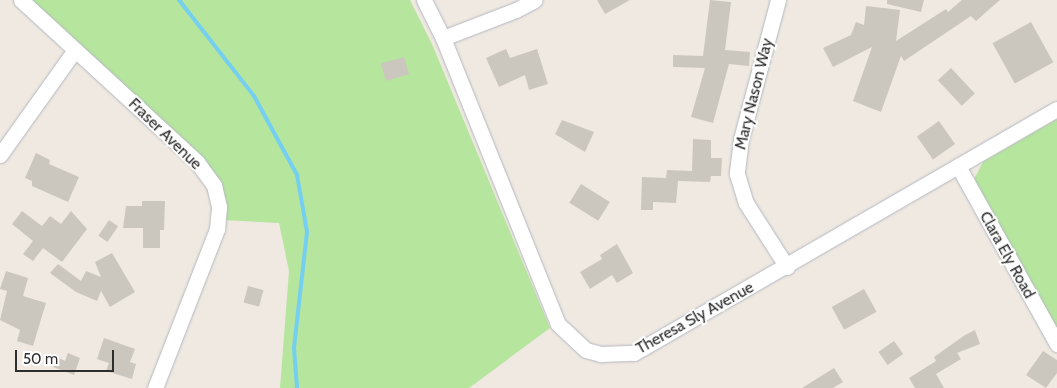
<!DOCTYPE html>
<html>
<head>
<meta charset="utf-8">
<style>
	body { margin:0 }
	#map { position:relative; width:1057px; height:388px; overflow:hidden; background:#efe9e1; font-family:Cabin,sans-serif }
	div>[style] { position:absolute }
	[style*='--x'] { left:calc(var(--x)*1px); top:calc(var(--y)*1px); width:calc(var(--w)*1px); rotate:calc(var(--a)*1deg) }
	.green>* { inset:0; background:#b6e59e }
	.stream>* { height:4px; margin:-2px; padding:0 2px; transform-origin:2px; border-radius:2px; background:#75cff0 }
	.building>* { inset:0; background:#cbc7bf; transform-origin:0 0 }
	.roads { filter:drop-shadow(0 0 1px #b4b7c1) drop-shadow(0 0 1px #b4b7c1) }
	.street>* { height:15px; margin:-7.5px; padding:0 7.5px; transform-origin:7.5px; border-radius:7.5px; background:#fff }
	span { translate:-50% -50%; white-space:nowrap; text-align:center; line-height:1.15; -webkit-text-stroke:4px #fff; paint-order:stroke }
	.street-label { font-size:16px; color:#2e2e2e }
	.scale { position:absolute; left:15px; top:350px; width:99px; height:22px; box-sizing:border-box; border:2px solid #2e2e2e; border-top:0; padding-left:6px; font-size:15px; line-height:18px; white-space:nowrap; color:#2e2e2e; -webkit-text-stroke:4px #fff; paint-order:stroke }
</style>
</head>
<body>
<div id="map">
	<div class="green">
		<div style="clip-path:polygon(27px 0,410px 0,432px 44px,550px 328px,469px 388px,280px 388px,289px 271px,279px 223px,222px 220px,217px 184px)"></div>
		<div style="clip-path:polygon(1057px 119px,1057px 339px,971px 185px,983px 162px)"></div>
	</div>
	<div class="stream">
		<div style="--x:179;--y:0;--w:122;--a:52"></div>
		<div style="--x:254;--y:96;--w:90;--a:61.4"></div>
		<div style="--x:297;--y:175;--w:58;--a:80"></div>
		<div style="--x:307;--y:232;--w:117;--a:96.4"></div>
		<div style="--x:294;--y:348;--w:40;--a:85.7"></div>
	</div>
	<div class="building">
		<div style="clip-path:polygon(597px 0,630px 0,605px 14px)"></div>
		<div style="clip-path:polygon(710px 0,731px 2px,725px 50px,750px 52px,749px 66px,729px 64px,713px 123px,691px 117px,705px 68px,673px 67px,673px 55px,703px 56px)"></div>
		<div style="clip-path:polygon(887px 0,924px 0,921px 12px,887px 4px)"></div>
		<div style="clip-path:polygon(962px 0,1000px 0,976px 21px,971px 16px,904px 61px,901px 56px,881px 112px,853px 101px,872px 47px,833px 67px,823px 48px,851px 35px,856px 22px,864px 25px,866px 6px,900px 10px,896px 41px,946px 9px,948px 12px)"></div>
		<div style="left:1031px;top:22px;width:46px;height:44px;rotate:61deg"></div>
		<div style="clip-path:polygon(506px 49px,510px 58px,537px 49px,548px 84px,529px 90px,525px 75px,499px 87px,486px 58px)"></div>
		<div style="left:404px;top:57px;width:18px;height:24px;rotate:74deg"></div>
		<div style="left:951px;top:68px;width:35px;height:18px;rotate:47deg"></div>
		<div style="clip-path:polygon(562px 120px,594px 132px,585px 152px,555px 134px)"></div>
		<div style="left:939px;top:121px;width:28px;height:27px;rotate:55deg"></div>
		<div style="clip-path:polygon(693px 139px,711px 140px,711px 158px,722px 158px,721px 176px,711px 176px,710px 182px,678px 181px,676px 203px,653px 202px,653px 210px,641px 210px,642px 177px,666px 178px,667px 170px,692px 171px)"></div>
		<div style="clip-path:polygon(36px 153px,50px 160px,49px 164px,79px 177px,68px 202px,32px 186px,32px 181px,25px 178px)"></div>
		<div style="left:581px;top:184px;width:34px;height:22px;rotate:32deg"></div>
		<div style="clip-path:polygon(142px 201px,165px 201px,164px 230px,160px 230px,160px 248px,143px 248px,143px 228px,123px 228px,126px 206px,142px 206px)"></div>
		<div style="clip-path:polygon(22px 211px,42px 226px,50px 216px,61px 224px,71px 211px,87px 229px,62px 262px,43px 248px,33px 261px,23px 254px,33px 241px,12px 224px)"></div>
		<div style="left:109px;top:220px;width:11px;height:19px;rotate:34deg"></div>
		<div style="clip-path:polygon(617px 244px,633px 273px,617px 283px,612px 275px,590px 289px,580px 272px,602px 259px,600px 255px)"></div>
		<div style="clip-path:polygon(112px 253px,135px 292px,110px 307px,101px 291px,97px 301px,76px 292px,50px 273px,58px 264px,81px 281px,86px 271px,101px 277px,95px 262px)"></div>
		<div style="clip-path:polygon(6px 271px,28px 278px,23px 296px,46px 303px,33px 346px,17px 341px,20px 330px,0 320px,7px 291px,0 289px)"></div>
		<div style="left:248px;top:286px;width:16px;height:17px;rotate:15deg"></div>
		<div style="left:864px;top:289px;width:26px;height:37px;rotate:61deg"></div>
		<div style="clip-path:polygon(975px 330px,980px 344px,957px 353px,961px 359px,936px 374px,944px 388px,915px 388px,909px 378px,936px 361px,934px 357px,965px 335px)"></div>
		<div style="clip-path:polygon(104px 338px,135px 349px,130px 362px,136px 364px,132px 379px,106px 371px,109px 363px,97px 359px)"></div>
		<div style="left:894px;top:341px;width:16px;height:19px;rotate:55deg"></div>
		<div style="clip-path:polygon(1043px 351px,1057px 360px,1057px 373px,1046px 388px,1026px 375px)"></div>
		<div style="clip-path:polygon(68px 353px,80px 358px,74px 375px,53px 367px,57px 357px,65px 361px)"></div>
		<div style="clip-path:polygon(834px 368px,843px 382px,833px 388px,802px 388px)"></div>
	</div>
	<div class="roads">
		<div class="street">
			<div style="--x:21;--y:0;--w:239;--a:42.6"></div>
			<div style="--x:197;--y:162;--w:29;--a:54"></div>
			<div style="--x:214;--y:185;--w:23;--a:77"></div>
			<div style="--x:219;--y:207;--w:22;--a:95"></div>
			<div style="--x:217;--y:229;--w:171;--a:111.3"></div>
			<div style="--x:424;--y:0;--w:42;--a:63.4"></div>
			<div style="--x:443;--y:38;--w:308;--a:68.1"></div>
			<div style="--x:558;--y:324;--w:38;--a:43"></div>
			<div style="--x:586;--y:350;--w:16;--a:15"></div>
			<div style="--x:601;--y:354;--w:33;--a:-2"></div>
			<div style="--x:634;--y:353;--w:488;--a:-30"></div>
			<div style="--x:778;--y:0;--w:144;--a:104.9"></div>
			<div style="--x:741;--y:139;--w:35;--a:97"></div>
			<div style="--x:737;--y:174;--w:30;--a:73"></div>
			<div style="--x:746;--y:203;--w:76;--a:57.4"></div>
			<div style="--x:443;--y:38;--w:78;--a:-21"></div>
			<div style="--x:516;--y:10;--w:21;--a:-28"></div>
			<div style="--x:0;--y:155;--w:129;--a:-54.5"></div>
			<div style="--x:958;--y:166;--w:204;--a:60.9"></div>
		</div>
	</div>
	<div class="street-label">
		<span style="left:754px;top:94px;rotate:-76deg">Mary Nason Way</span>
		<span style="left:165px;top:134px;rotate:44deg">Fraser Avenue</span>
		<span style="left:1007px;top:255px;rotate:61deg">Clara Ely Road</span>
		<span style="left:695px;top:318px;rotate:-29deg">Theresa Sly Avenue</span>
	</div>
	<div class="scale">50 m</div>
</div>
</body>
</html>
